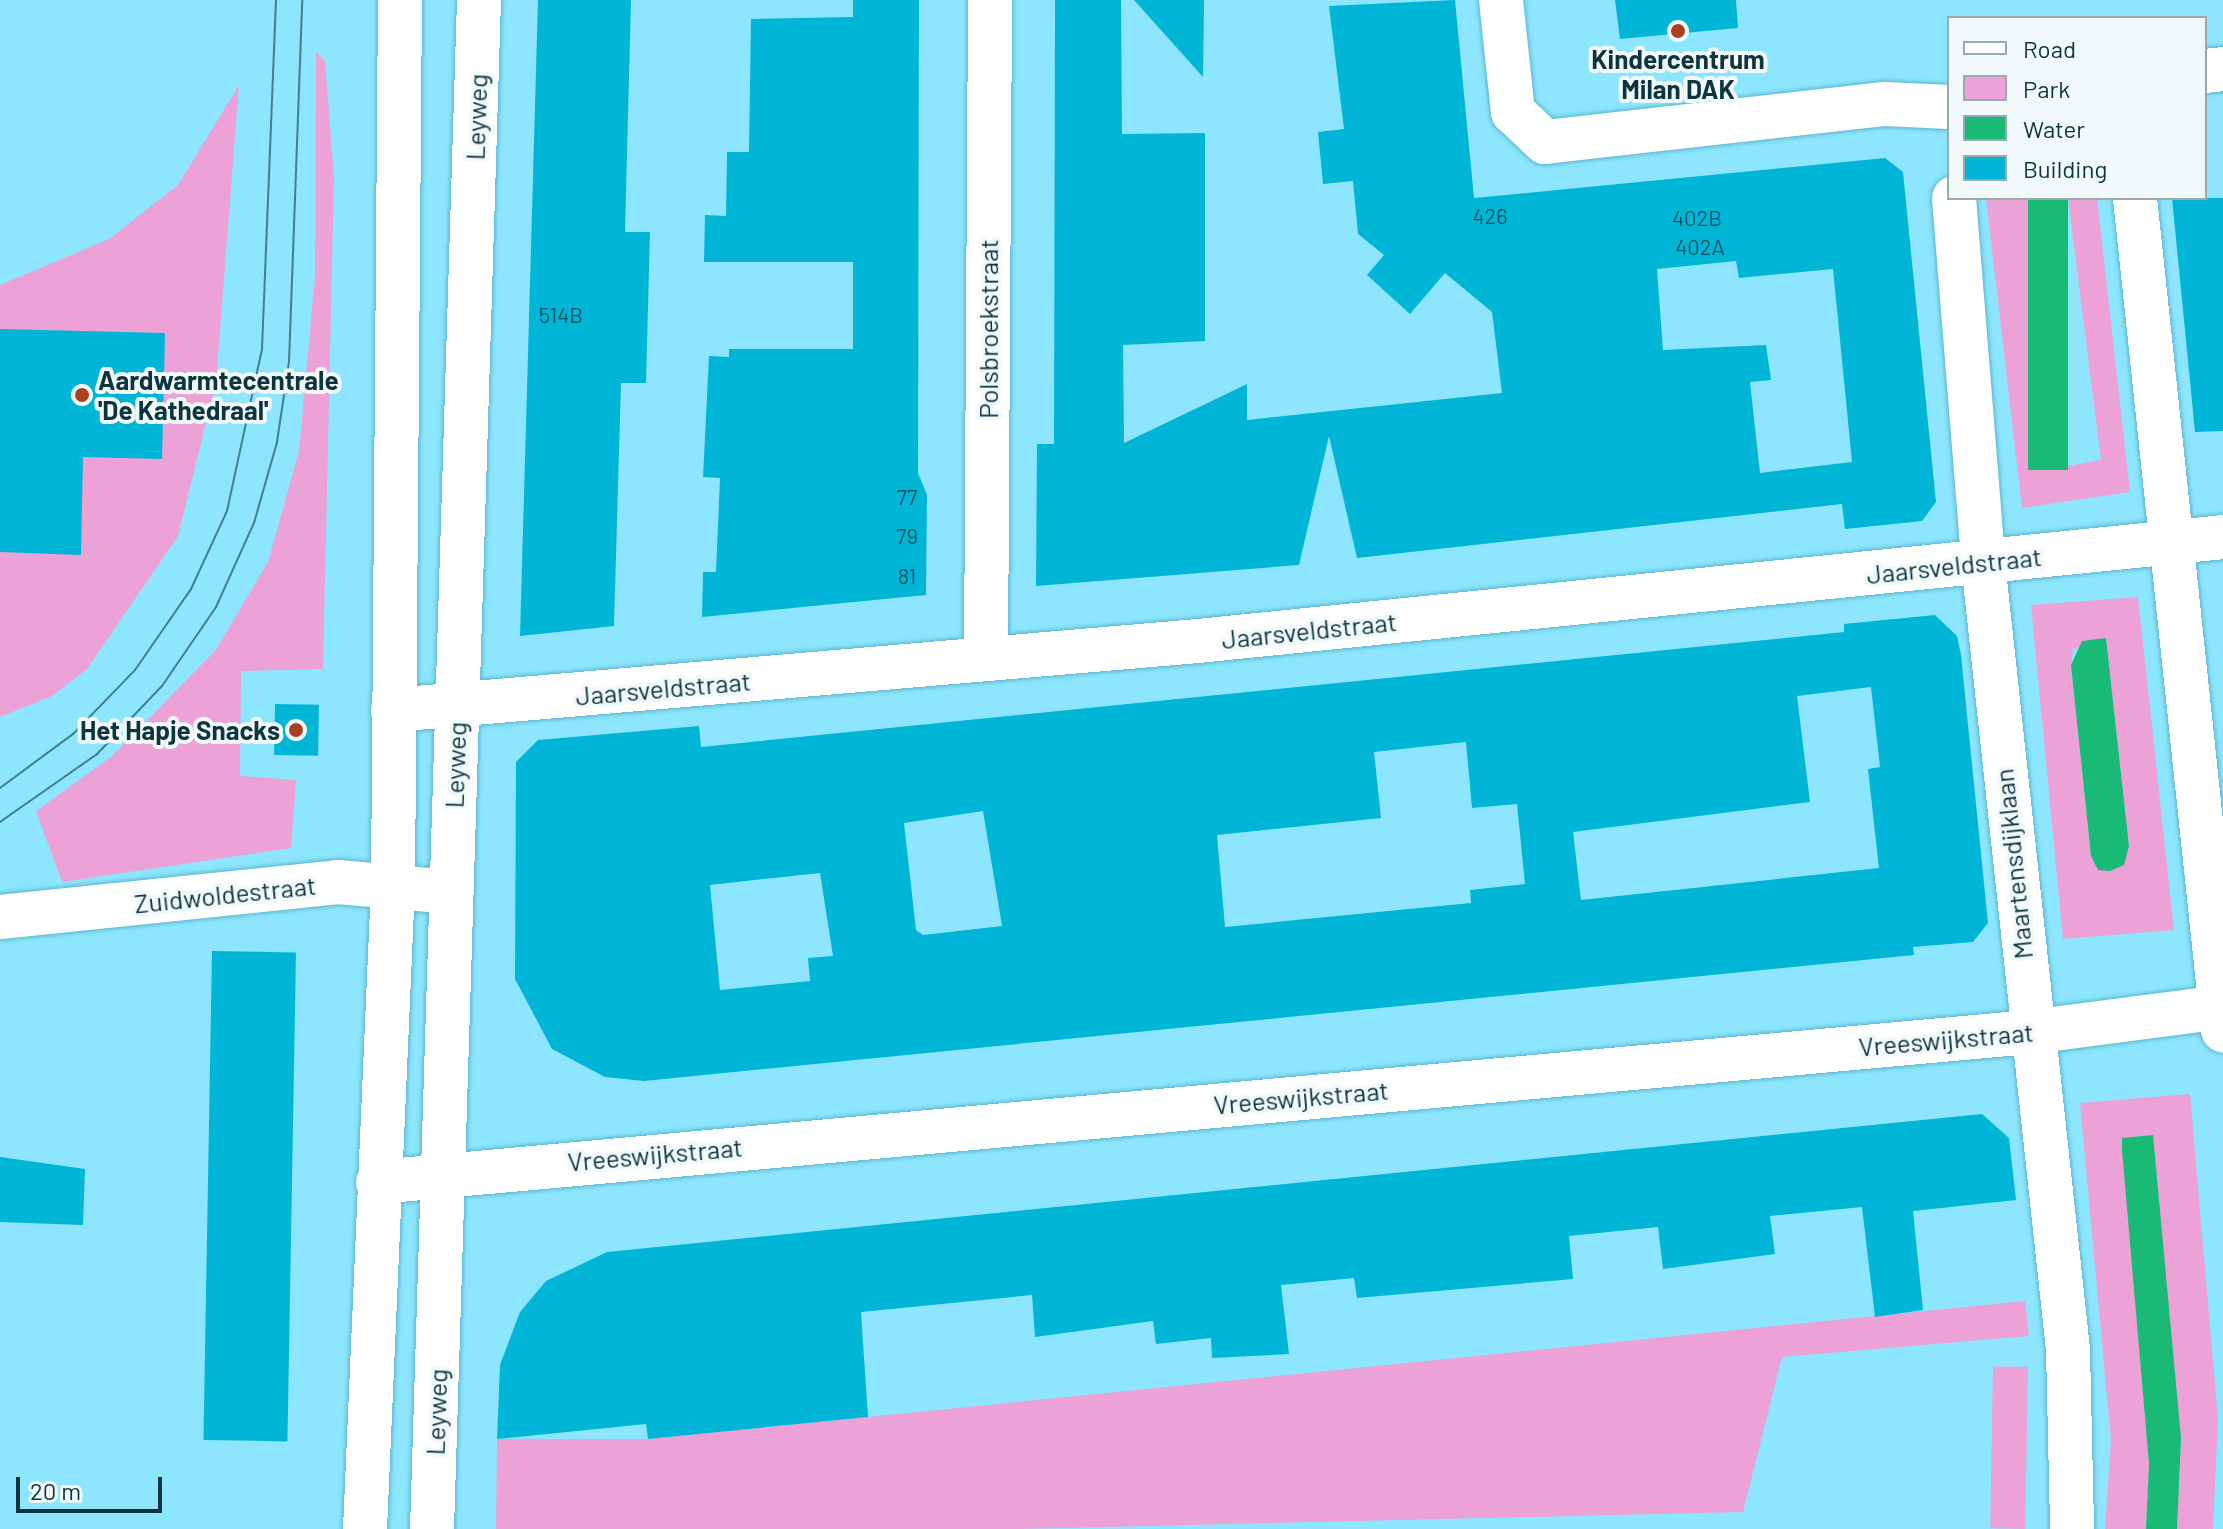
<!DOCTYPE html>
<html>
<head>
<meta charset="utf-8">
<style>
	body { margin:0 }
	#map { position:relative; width:2223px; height:1529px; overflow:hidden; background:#8de6fe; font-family:Barlow,sans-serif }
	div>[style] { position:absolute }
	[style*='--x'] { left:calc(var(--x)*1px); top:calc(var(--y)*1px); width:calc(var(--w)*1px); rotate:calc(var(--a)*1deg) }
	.green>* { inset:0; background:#eca2d7; transform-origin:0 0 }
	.water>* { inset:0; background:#18ba75; transform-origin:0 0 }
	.building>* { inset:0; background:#01b5d7; transform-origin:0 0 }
	.roads { filter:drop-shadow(0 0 2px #5db6cd) drop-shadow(0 0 2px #5db6cd) }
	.minor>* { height:44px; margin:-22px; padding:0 22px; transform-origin:22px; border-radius:22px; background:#fff }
	.tertiary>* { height:44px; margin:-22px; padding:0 22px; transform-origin:22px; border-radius:22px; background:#fff }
	.tram>* { height:2px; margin:-1px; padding:0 1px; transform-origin:1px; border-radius:1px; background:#437f8e }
	.dots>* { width:22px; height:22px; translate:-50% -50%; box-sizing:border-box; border:4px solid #f1f9fb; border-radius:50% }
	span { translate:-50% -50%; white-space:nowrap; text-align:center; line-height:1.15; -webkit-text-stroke:8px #f1f9fb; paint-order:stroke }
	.number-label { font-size:22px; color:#0b5564 }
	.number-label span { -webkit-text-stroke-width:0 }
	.poi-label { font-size:26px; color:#0e353e; font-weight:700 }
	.left { translate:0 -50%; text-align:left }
	.right { translate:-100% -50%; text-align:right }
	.street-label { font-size:26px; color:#0e353e }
	.legend { position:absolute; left:1947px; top:16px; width:260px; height:184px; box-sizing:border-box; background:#f1f9fb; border:2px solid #96abaf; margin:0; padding:10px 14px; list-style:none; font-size:24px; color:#0e353e }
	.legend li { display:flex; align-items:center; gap:16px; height:40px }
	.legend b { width:40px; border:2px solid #96abaf }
	.scale { position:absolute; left:16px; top:1477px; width:146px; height:36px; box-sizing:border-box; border:4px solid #0e353e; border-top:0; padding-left:10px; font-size:24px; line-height:28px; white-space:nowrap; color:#0e353e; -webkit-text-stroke:6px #f1f9fb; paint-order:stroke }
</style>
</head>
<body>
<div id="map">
	<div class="green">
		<div style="clip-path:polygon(316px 52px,325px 61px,334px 178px,323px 669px,241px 671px,240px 776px,296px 780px,291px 848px,62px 882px,36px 811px,111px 757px,215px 651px,268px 562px,299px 451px,315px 276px)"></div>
		<div style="clip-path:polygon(239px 85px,216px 383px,178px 536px,87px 669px,52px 696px,0 717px,0 285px,109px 239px,178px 185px)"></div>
		<div style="clip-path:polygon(1986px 198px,2028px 198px,2058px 468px,2101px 460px,2068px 198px,2097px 198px,2130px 492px,2022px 508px)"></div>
		<div style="clip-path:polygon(evenodd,2138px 597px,2174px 930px,2063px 939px,2031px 605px,2138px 597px,2106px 638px,2129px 846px,2091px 856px,2071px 665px,2073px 649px,2106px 638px)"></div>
		<div style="clip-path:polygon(2190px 1094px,2218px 1419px,2213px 1529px,2177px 1529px,2181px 1438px,2122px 1138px,2149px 1464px,2146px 1529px,2105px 1529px,2111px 1440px,2080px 1103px)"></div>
		<div style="clip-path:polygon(2025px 1301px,2029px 1336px,1782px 1357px,1743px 1512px,1019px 1529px,496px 1529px,497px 1439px,648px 1439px)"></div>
		<div style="left:2028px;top:1367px;width:162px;height:35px;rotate:91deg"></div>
	</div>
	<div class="water">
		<div style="left:2028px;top:198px;width:40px;height:272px"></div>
		<div style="clip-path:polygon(2106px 638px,2129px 846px,2124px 865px,2110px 871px,2098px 870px,2091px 856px,2071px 665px,2082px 641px)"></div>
		<div style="clip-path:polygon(2153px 1135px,2181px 1438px,2177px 1529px,2146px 1529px,2149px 1464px,2122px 1150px,2122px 1138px)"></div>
	</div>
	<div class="building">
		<div style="clip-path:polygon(538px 0,631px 0,625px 232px,650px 232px,646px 383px,621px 383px,614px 626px,520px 636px)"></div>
		<div style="clip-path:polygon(853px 0,919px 0,918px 473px,927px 495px,926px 595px,702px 617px,703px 572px,716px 572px,720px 478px,703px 477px,709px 356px,729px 357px,729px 349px,853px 349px,853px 262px,704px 262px,705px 215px,726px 216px,727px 152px,749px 152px,751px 19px,853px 17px)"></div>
		<div style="clip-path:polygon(evenodd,1055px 0,1121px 0,1122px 134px,1205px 133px,1205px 341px,1123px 345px,1124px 443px,1247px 384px,1247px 420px,1502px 393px,1492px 312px,1445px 273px,1410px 314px,1367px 275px,1384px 255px,1358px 234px,1353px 181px,1323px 184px,1318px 132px,1344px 129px,1329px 6px,1455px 0,1474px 198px,1885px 158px,1903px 172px,1936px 502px,1922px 521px,1845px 529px,1842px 504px,1357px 558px,1329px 436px,1299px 565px,1036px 586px,1037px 444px,1054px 444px,1055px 0,1736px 261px,1739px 278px,1833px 269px,1852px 462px,1760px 473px,1750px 382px,1771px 380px,1766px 345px,1663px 350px,1657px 269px,1736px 261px)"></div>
		<div style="clip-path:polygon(1134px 0,1204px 0,1203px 77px)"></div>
		<div style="clip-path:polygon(1615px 0,1736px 0,1738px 28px,1620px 39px)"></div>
		<div style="clip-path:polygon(2172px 198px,2223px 198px,2223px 431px,2195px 432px)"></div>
		<div style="clip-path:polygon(0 329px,165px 333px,162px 459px,83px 457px,81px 555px,0 552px)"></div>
		<div style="clip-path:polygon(evenodd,1935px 615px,1957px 636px,1961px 655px,1988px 923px,1973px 942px,1913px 947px,1914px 955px,644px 1081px,605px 1077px,552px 1049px,515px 979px,516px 762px,538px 740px,699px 726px,701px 747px,1844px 632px,1844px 624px,1935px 615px,1871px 687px,1880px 767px,1868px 769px,1879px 868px,1581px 900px,1573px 832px,1810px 802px,1797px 696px,1871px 687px,1935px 615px,1466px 742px,1472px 808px,1517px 804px,1525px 884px,1470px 890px,1471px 903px,1225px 927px,1217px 835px,1381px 818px,1374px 752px,1466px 742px,1935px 615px,983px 811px,1002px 926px,923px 935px,916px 930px,904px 823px,983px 811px,1935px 615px,820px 873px,833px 956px,808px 958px,810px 981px,720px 990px,710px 885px,820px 873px)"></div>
		<div style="left:275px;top:704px;width:44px;height:51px;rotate:1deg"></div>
		<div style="left:212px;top:951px;width:84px;height:489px;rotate:1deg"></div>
		<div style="clip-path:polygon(1982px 1114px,2009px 1138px,2016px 1200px,1913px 1211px,1923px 1310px,1875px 1317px,1862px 1207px,1770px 1216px,1775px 1254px,1663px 1269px,1658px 1227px,1569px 1236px,1573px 1279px,1357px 1298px,1354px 1278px,1281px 1285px,1289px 1354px,1212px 1358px,1211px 1338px,1156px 1344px,1153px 1321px,1035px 1337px,1032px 1295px,861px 1312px,868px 1417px,648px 1439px,646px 1424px,497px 1439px,500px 1365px,520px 1312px,546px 1281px,607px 1252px)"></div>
		<div style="clip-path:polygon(0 1157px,85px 1169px,83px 1225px,0 1222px)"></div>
	</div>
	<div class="roads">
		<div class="minor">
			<div style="--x:1501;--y:0;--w:113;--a:83.9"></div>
			<div style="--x:1513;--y:112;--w:44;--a:43.2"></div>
			<div style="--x:1545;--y:142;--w:342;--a:-6.4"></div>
			<div style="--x:1885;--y:104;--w:64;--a:2.7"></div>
			<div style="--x:2205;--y:71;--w:18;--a:-6"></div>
			<div style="--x:1954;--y:198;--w:365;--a:85.4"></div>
			<div style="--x:1983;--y:562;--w:792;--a:83.84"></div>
			<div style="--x:2068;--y:1349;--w:180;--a:88.7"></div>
			<div style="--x:2135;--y:198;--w:837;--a:83.96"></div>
			<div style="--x:986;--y:658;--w:658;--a:-89.65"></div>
			<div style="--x:393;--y:710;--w:808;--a:-4.9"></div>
			<div style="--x:1198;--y:641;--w:1030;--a:-5.79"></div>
			<div style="--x:0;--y:917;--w:340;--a:-5.9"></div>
			<div style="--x:338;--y:882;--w:112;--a:5.1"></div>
			<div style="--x:378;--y:1182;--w:1659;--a:-5.19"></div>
			<div style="--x:2030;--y:1032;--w:195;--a:-7.4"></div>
		</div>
		<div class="tertiary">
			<div style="--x:365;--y:1529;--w:644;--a:-87.51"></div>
			<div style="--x:393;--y:886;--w:886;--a:-89.55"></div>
			<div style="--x:432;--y:1529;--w:1530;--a:-88.24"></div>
		</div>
	</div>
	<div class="tram">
		<div style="--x:0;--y:788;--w:91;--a:-36.5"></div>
		<div style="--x:73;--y:734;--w:89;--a:-45.9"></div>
		<div style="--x:135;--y:670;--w:98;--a:-55.3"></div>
		<div style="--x:191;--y:589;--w:86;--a:-65.2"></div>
		<div style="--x:227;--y:511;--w:166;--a:-77.8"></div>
		<div style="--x:262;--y:349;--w:349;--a:-87.7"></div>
		<div style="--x:0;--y:822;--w:118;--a:-35"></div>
		<div style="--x:97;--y:754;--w:94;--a:-46.3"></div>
		<div style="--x:162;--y:686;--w:96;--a:-55.6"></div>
		<div style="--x:216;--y:607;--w:92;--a:-65.7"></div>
		<div style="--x:254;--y:523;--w:84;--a:-74.1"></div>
		<div style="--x:277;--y:442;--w:81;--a:-81.5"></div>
		<div style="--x:289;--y:362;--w:362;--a:-87.9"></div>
	</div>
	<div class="dots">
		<div style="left:1678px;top:31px;background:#a94121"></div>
		<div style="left:82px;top:395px;background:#a94121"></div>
		<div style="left:296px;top:730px;background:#a94121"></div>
	</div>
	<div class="number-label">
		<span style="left:1490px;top:216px">426</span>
		<span style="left:1697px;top:218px">402B</span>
		<span style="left:1700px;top:247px">402A</span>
		<span style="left:561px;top:315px">514B</span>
		<span style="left:907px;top:497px">77</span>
		<span style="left:907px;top:536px">79</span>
		<span style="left:907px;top:576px">81</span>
	</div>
	<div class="poi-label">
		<span style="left:1678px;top:74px">Kindercentrum<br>Milan DAK</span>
		<span class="left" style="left:98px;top:395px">Aardwarmtecentrale<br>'De Kathedraal'</span>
		<span class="right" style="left:280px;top:730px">Het Hapje Snacks</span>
	</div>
	<div class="street-label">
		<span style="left:476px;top:117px;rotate:-88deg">Leyweg</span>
		<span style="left:988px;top:329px;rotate:-90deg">Polsbroekstraat</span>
		<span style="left:1954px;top:565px;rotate:-6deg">Jaarsveldstraat</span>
		<span style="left:1309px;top:630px;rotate:-6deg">Jaarsveldstraat</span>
		<span style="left:663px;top:688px;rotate:-5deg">Jaarsveldstraat</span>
		<span style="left:455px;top:765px;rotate:-88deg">Leyweg</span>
		<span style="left:2013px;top:864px;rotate:-96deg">Maartensdijklaan</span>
		<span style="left:225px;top:894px;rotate:-6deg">Zuidwoldestraat</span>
		<span style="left:1946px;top:1039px;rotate:-5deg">Vreeswijkstraat</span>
		<span style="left:1301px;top:1097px;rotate:-5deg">Vreeswijkstraat</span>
		<span style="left:655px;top:1154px;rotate:-5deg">Vreeswijkstraat</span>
		<span style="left:436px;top:1412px;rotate:-88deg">Leyweg</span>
	</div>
	<ul class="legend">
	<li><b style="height:10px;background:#fff"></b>Road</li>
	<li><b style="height:22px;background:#eca2d7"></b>Park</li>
	<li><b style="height:22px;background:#18ba75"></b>Water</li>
	<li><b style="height:22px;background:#01b5d7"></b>Building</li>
	</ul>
	<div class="scale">20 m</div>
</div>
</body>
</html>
